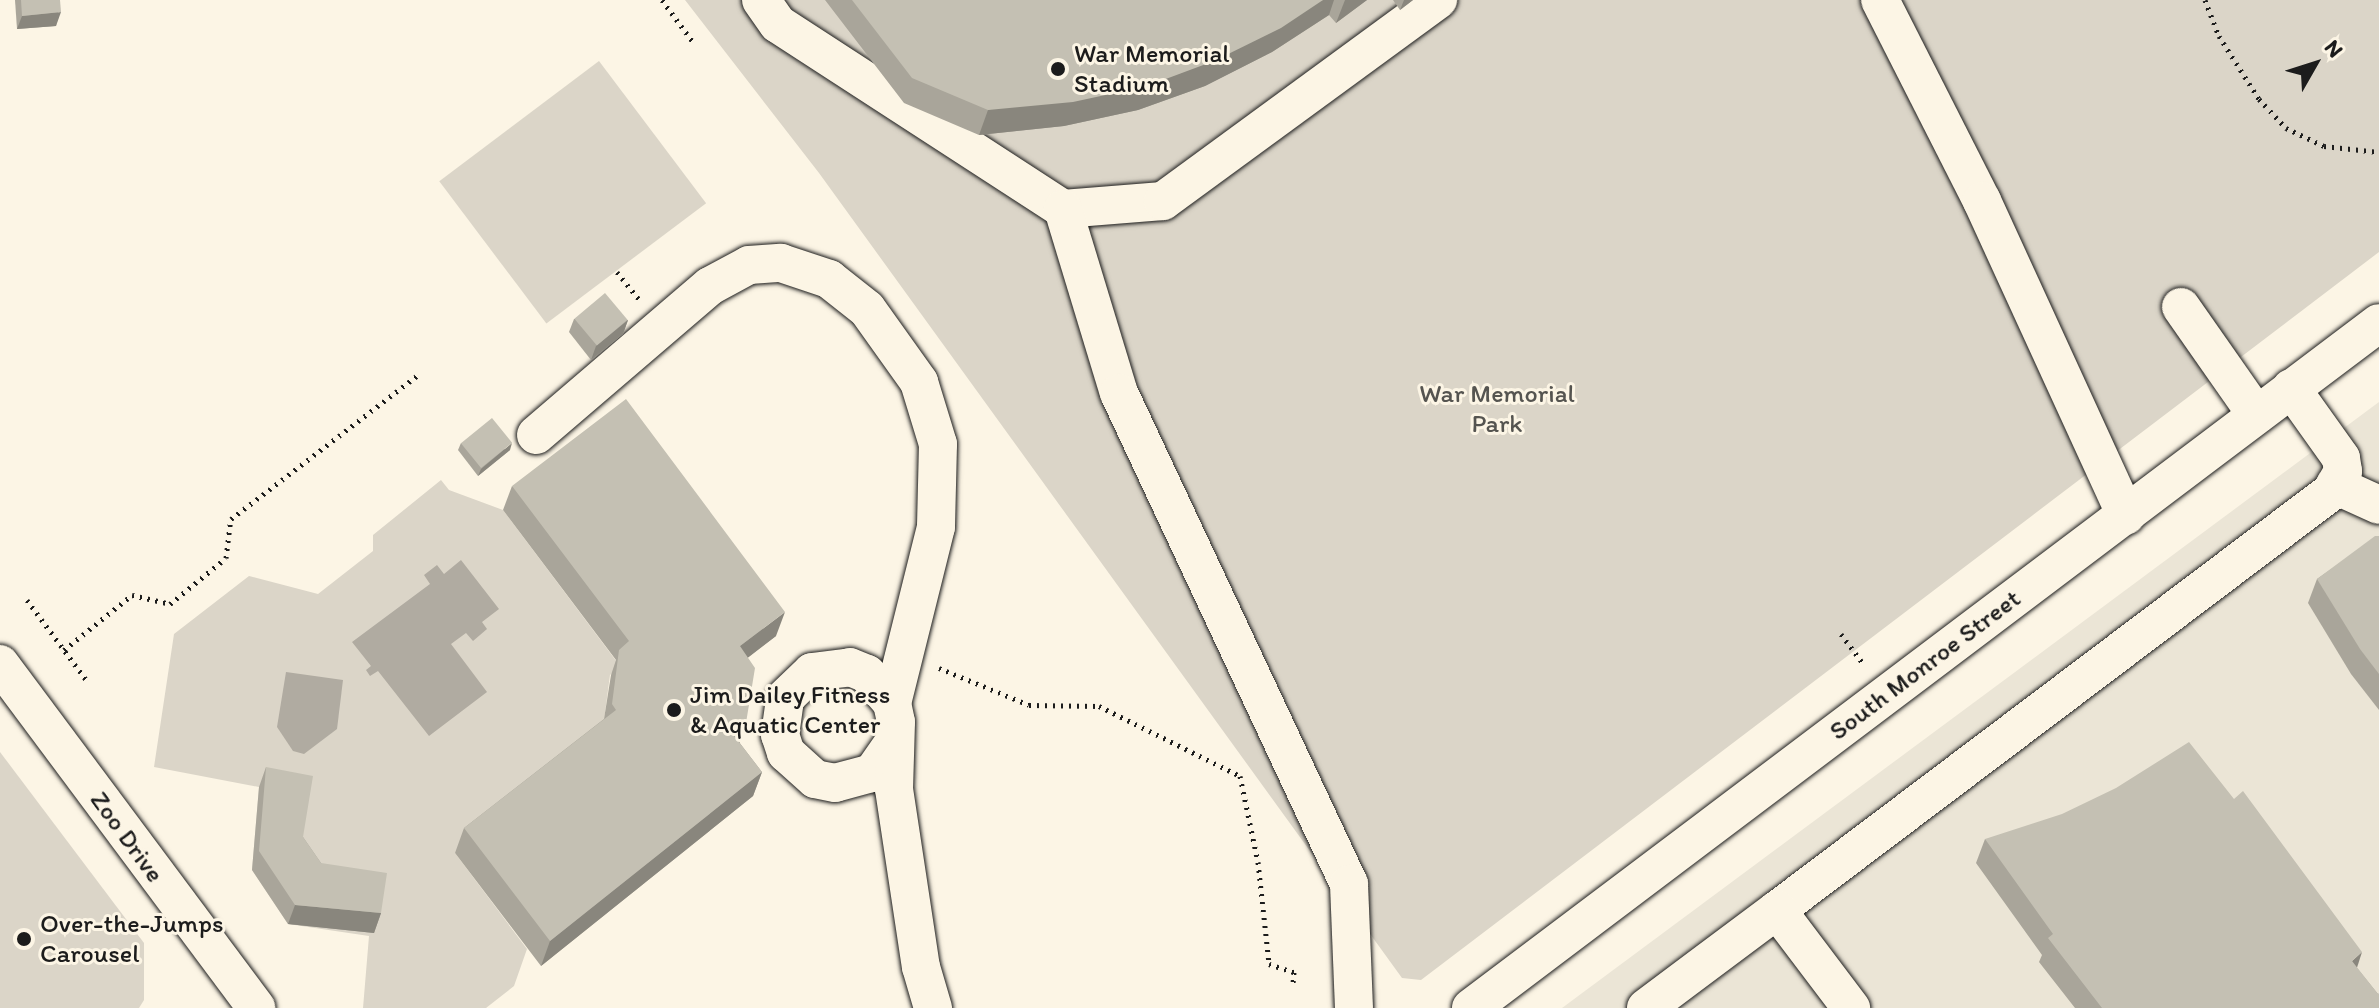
<!DOCTYPE html>
<html>
<head>
<meta charset="utf-8">
<style>
	body { margin:0 }
	#map { position:relative; width:2379px; height:1008px; overflow:hidden; background:#fcf5e5; font-family:Itim,sans-serif }
	div>[style] { position:absolute }
	[style*='--x'] { left:calc(var(--x)*1px); top:calc(var(--y)*1px); width:calc(var(--w)*1px); rotate:calc(var(--a)*1deg) }
	.built>* { inset:0; background:#ebe5d6 }
	.green>* { inset:0; background:#dbd5c8; transform-origin:0 0 }
	.water>* { inset:0; background:#b0aba1 }
	.path>* { height:5px; margin-top:-2.5px; transform-origin:0; background:repeating-linear-gradient(90deg,#1c1c1c 0 2px,transparent 0 8px) }
	.roads { filter:drop-shadow(0 0 2px #1c1c1c) drop-shadow(0 0 2px #1c1c1c) }
	.minor>* { height:38px; margin:-19px; padding:0 19px; transform-origin:19px; border-radius:19px; background:#fcf5e5 }
	.wall>* { inset:0; background:#a9a59a }
	.shaded-wall>* { inset:0; background:#89867d }
	.building>* { inset:0; background:#c4c0b3; transform-origin:0 0 }
	.dots>* { width:22px; height:22px; translate:-50% -50%; box-sizing:border-box; border:4px solid #fcf5e5; border-radius:50% }
	span { translate:-50% -50%; white-space:nowrap; text-align:center; line-height:1.15; -webkit-text-stroke:6px #fcf5e5; paint-order:stroke }
	.poi-label { font-size:26px; color:#1c1c1c }
	.left { translate:0 -50%; text-align:left }
	.park-label { font-size:26px; color:#555450 }
	.street-label { font-size:26px; color:#1c1c1c }
	.north { position:absolute; left:2275px; top:24px; width:80px; height:80px; -webkit-text-stroke:6px #fcf5e5; paint-order:stroke; rotate:51deg; font-size:22px; font-weight:700; line-height:32px; text-align:center; color:#1c1c1c }
	.north::after { content:''; display:block; margin:auto; width:28px; height:36px; background:#1c1c1c; clip-path:polygon(50% 0,100% 100%,50% 72%,0 100%) }
</style>
</head>
<body>
<div id="map">
	<div class="built">
		<div style="clip-path:polygon(2379px 402px,2379px 1008px,1562px 1008px)"></div>
	</div>
	<div class="green">
		<div style="clip-path:polygon(685px 0,2379px 0,2379px 252px,1421px 980px,1402px 978px,819px 173px)"></div>
		<div style="left:599px;top:61px;width:178px;height:200px;rotate:53deg"></div>
		<div style="clip-path:polygon(441px 480px,449px 490px,503px 510px,620px 666px,610px 675px,603px 728px,455px 853px,527px 949px,514px 986px,486px 1008px,363px 1008px,369px 936px,288px 924px,252px 870px,259px 787px,154px 767px,174px 634px,249px 576px,318px 594px,373px 551px,373px 535px)"></div>
		<div style="clip-path:polygon(0 752px,144px 943px,144px 1000px,139px 1008px,0 1008px)"></div>
	</div>
	<div class="water">
		<div style="clip-path:polygon(461px 560px,499px 609px,482px 622px,487px 629px,473px 641px,466px 633px,451px 644px,487px 692px,429px 736px,378px 671px,370px 676px,366px 670px,371px 666px,352px 642px,430px 584px,424px 575px,437px 565px,444px 574px)"></div>
		<div style="clip-path:polygon(286px 672px,343px 680px,337px 729px,304px 754px,293px 751px,277px 727px)"></div>
	</div>
	<div class="path">
		<div style="--x:662;--y:0;--w:52;--a:53.6"></div>
		<div style="--x:2205;--y:0;--w:39;--a:69"></div>
		<div style="--x:2219;--y:36;--w:75;--a:57.6"></div>
		<div style="--x:2259;--y:99;--w:40;--a:47"></div>
		<div style="--x:2286;--y:128;--w:42;--a:25.3"></div>
		<div style="--x:2324;--y:146;--w:55;--a:6.2"></div>
		<div style="--x:617;--y:272;--w:35;--a:51"></div>
		<div style="--x:27;--y:600;--w:102;--a:53.4"></div>
		<div style="--x:1841;--y:634;--w:39;--a:53"></div>
		<div style="--x:64;--y:650;--w:87;--a:-39"></div>
		<div style="--x:132;--y:595;--w:39;--a:13"></div>
		<div style="--x:170;--y:604;--w:72;--a:-39.4"></div>
		<div style="--x:226;--y:558;--w:39;--a:-83"></div>
		<div style="--x:231;--y:519;--w:236;--a:-37.6"></div>
		<div style="--x:939;--y:668;--w:97;--a:22.3"></div>
		<div style="--x:1029;--y:705;--w:70;--a:0.8"></div>
		<div style="--x:1099;--y:706;--w:157;--a:26.4"></div>
		<div style="--x:1240;--y:776;--w:88;--a:78.2"></div>
		<div style="--x:1258;--y:862;--w:103;--a:83.8"></div>
		<div style="--x:1269;--y:964;--w:26;--a:18"></div>
		<div style="--x:1294;--y:972;--w:11;--a:95"></div>
	</div>
	<div class="roads">
		<div class="minor">
			<div style="--x:761;--y:0;--w:29;--a:55"></div>
			<div style="--x:778;--y:24;--w:340;--a:33"></div>
			<div style="--x:1063;--y:209;--w:100;--a:-4.6"></div>
			<div style="--x:1163;--y:201;--w:341;--a:-36.2"></div>
			<div style="--x:1880;--y:0;--w:225;--a:63.1"></div>
			<div style="--x:1982;--y:201;--w:346;--a:65.4"></div>
			<div style="--x:1063;--y:209;--w:192;--a:73.1"></div>
			<div style="--x:1119;--y:393;--w:542;--a:64.9"></div>
			<div style="--x:1349;--y:884;--w:124;--a:87.7"></div>
			<div style="--x:2181;--y:307;--w:131;--a:55"></div>
			<div style="--x:536;--y:435;--w:229;--a:-40.6"></div>
			<div style="--x:710;--y:286;--w:44;--a:-28.3"></div>
			<div style="--x:749;--y:265;--w:32;--a:-4"></div>
			<div style="--x:781;--y:263;--w:51;--a:18.4"></div>
			<div style="--x:829;--y:279;--w:48;--a:38.3"></div>
			<div style="--x:867;--y:309;--w:90;--a:54.5"></div>
			<div style="--x:919;--y:382;--w:65;--a:73"></div>
			<div style="--x:938;--y:444;--w:83;--a:91.4"></div>
			<div style="--x:936;--y:527;--w:181;--a:104"></div>
			<div style="--x:2335;--y:485;--w:48;--a:24.4"></div>
			<div style="--x:0;--y:664;--w:429;--a:53.3"></div>
			<div style="--x:894;--y:742;--w:38;--a:125"></div>
			<div style="--x:872;--y:773;--w:38;--a:165"></div>
			<div style="--x:835;--y:783;--w:20;--a:-169"></div>
			<div style="--x:815;--y:779;--w:39;--a:-138"></div>
			<div style="--x:786;--y:753;--w:19;--a:-108"></div>
			<div style="--x:780;--y:735;--w:37;--a:-82"></div>
			<div style="--x:785;--y:698;--w:37;--a:-44"></div>
			<div style="--x:812;--y:672;--w:38;--a:-7"></div>
			<div style="--x:850;--y:667;--w:18;--a:22"></div>
			<div style="--x:867;--y:674;--w:38;--a:49"></div>
			<div style="--x:892;--y:703;--w:19;--a:78"></div>
			<div style="--x:896;--y:722;--w:67;--a:91.7"></div>
			<div style="--x:894;--y:789;--w:180;--a:81.4"></div>
			<div style="--x:921;--y:967;--w:43;--a:73.7"></div>
			<div style="--x:1777;--y:910;--w:694;--a:-37.04"></div>
			<div style="--x:2331;--y:492;--w:24;--a:-60"></div>
			<div style="--x:2343;--y:471;--w:13;--a:-99"></div>
			<div style="--x:2341;--y:458;--w:86;--a:-125.5"></div>
			<div style="--x:1471;--y:1008;--w:1137;--a:-37.03"></div>
			<div style="--x:1646;--y:1008;--w:164;--a:-36.8"></div>
			<div style="--x:1777;--y:910;--w:123;--a:52.9"></div>
		</div>
	</div>
	<div class="wall">
		<div style="clip-path:polygon(15px 0,60px 0,56px 26px,17px 29px)"></div>
		<div style="clip-path:polygon(825px 0,1367px 0,1336px 23px,1329px 15px,1272px 52px,1205px 86px,1138px 110px,1064px 126px,979px 135px,904px 103px)"></div>
		<div style="clip-path:polygon(1393px 0,1413px 0,1400px 10px)"></div>
		<div style="clip-path:polygon(574px 319px,628px 320px,623px 334px,591px 360px,569px 332px)"></div>
		<div style="clip-path:polygon(461px 443px,510px 450px,478px 476px,458px 450px)"></div>
		<div style="clip-path:polygon(512px 486px,776px 636px,748px 657px,739px 742px,762px 772px,753px 796px,541px 966px,455px 853px,464px 828px,604px 719px,611px 675px,616px 660px,503px 510px)"></div>
		<div style="clip-path:polygon(2379px 536px,2379px 710px,2351px 674px,2308px 603px,2317px 579px)"></div>
		<div style="clip-path:polygon(266px 767px,303px 837px,321px 863px,381px 913px,374px 933px,288px 924px,252px 870px,259px 787px)"></div>
		<div style="clip-path:polygon(1985px 839px,2357px 968px,2378px 994px,2379px 1008px,2075px 1008px,2039px 962px,2042px 955px,1976px 863px)"></div>
	</div>
	<div class="shaded-wall">
		<div style="clip-path:polygon(1323px 0,1334px 0,1329px 15px,1272px 52px,1205px 86px,1138px 110px,1064px 126px,979px 135px,988px 110px)"></div>
		<div style="clip-path:polygon(1345px 0,1367px 0,1336px 23px)"></div>
		<div style="clip-path:polygon(1404px 0,1413px 0,1400px 10px)"></div>
		<div style="clip-path:polygon(61px 12px,56px 26px,17px 29px,22px 16px)"></div>
		<div style="clip-path:polygon(628px 320px,623px 334px,591px 360px,596px 346px)"></div>
		<div style="clip-path:polygon(512px 443px,510px 450px,478px 476px,481px 469px)"></div>
		<div style="clip-path:polygon(785px 612px,776px 636px,732px 670px,740px 646px)"></div>
		<div style="clip-path:polygon(746px 723px,738px 747px,732px 733px)"></div>
		<div style="clip-path:polygon(762px 772px,753px 796px,541px 966px,550px 941px)"></div>
		<div style="clip-path:polygon(295px 905px,381px 913px,374px 933px,288px 924px)"></div>
		<div style="clip-path:polygon(2362px 952px,2354px 977px,2352px 961px)"></div>
	</div>
	<div class="building">
		<div style="clip-path:polygon(21px 0,60px 0,61px 12px,22px 16px)"></div>
		<div style="clip-path:polygon(852px 0,1323px 0,1281px 28px,1214px 61px,1147px 86px,1073px 102px,988px 110px,912px 78px)"></div>
		<div style="left:605px;top:293px;width:35px;height:40px;rotate:50deg"></div>
		<div style="clip-path:polygon(626px 399px,785px 612px,740px 646px,755px 668px,746px 723px,732px 733px,762px 772px,550px 941px,464px 828px,616px 710px,612px 704px,619px 650px,629px 641px,512px 486px)"></div>
		<div style="left:492px;top:418px;width:32px;height:40px;rotate:51deg"></div>
		<div style="clip-path:polygon(2375px 536px,2379px 536px,2379px 674px,2360px 649px,2317px 579px)"></div>
		<div style="clip-path:polygon(2189px 742px,2234px 799px,2243px 791px,2362px 952px,2352px 961px,2378px 994px,2379px 993px,2379px 1008px,2102px 1008px,2048px 938px,2053px 934px,1985px 839px,2062px 814px,2116px 788px)"></div>
		<div style="clip-path:polygon(266px 767px,313px 776px,303px 837px,321px 863px,387px 873px,381px 913px,295px 905px,259px 851px)"></div>
	</div>
	<div class="dots">
		<div style="left:1058px;top:69px;background:#1c1c1c"></div>
		<div style="left:674px;top:710px;background:#1c1c1c"></div>
		<div style="left:24px;top:939px;background:#1c1c1c"></div>
	</div>
	<div class="poi-label">
		<span class="left" style="left:1074px;top:69px">War Memorial<br>Stadium</span>
		<span class="left" style="left:690px;top:710px">Jim Dailey Fitness<br>&amp; Aquatic Center</span>
		<span class="left" style="left:40px;top:939px">Over-the-Jumps<br>Carousel</span>
	</div>
	<div class="park-label">
		<span style="left:1497px;top:409px">War Memorial<br>Park</span>
	</div>
	<div class="street-label">
		<span style="left:1925px;top:665px;rotate:-37deg">South Monroe Street</span>
		<span style="left:127px;top:837px;rotate:54deg">Zoo Drive</span>
	</div>
	<div class="north">N</div>
</div>
</body>
</html>
